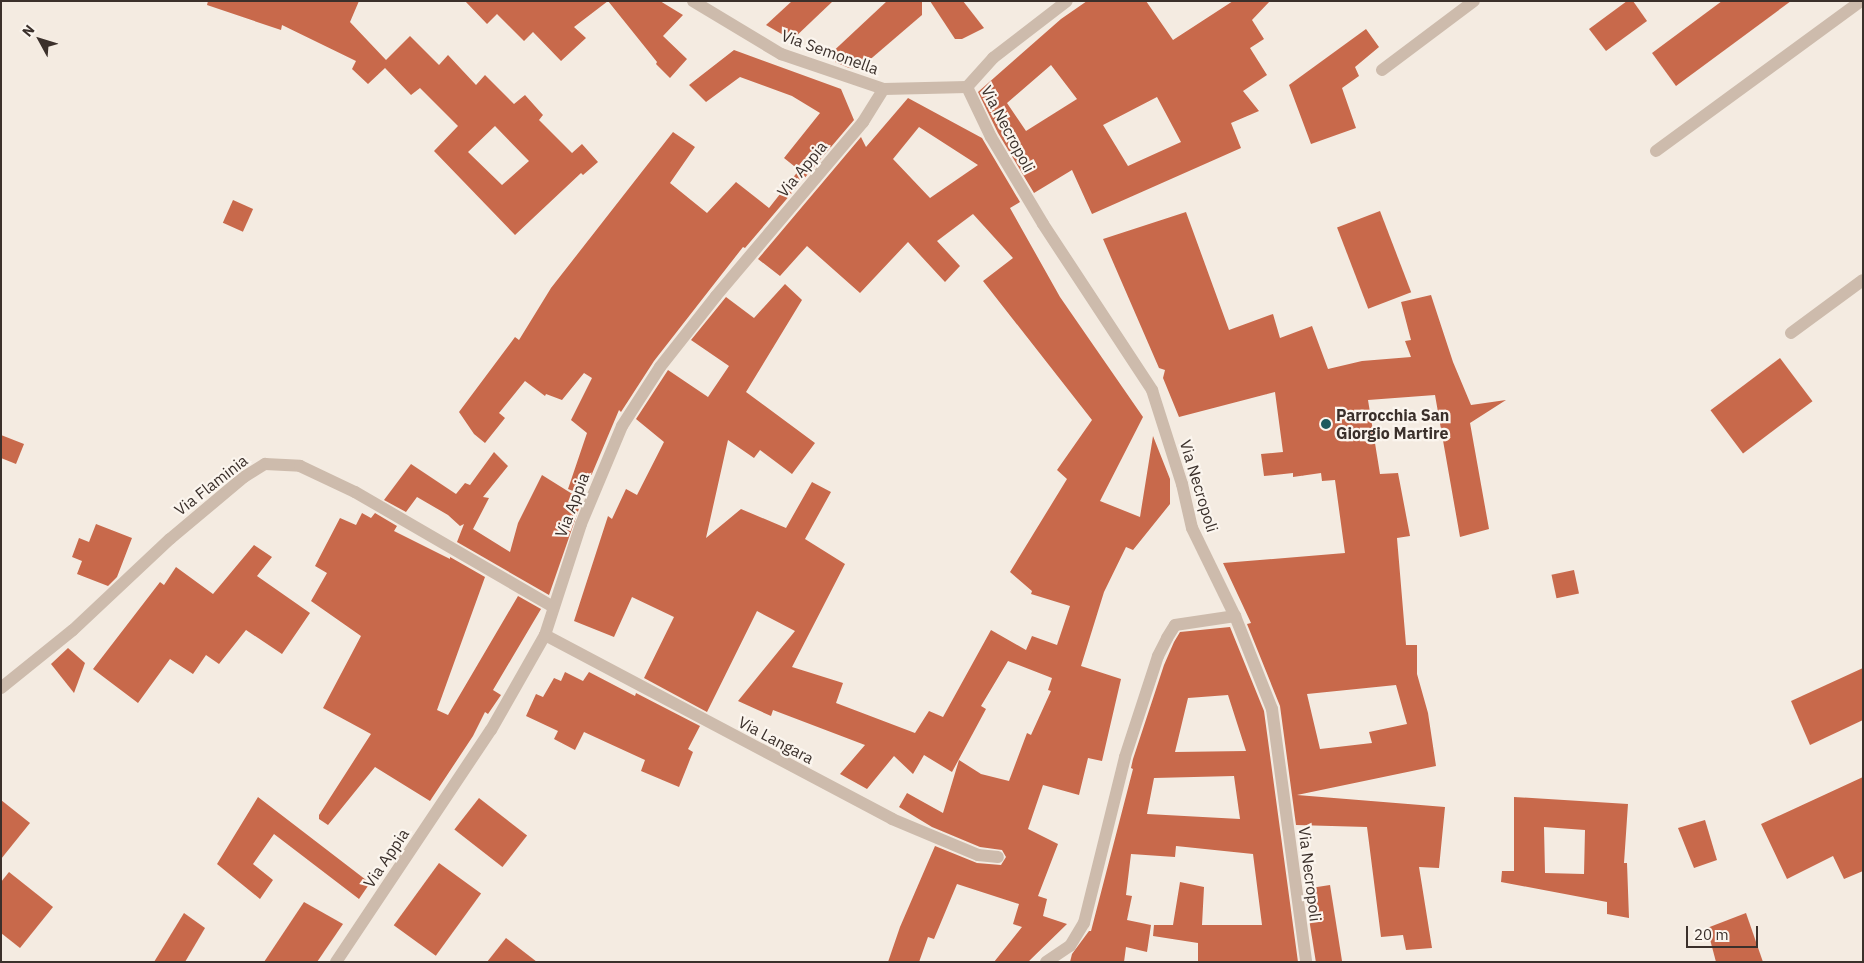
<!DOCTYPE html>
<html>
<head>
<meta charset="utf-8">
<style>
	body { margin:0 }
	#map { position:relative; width:1864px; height:963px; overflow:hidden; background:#f4ebe1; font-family:"IBM Plex Sans",sans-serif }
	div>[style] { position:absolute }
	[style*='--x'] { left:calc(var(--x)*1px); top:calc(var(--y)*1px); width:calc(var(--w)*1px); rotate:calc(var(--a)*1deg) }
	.building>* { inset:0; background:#c8694b; transform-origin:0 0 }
	.minor>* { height:12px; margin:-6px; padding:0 6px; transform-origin:6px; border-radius:6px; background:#cdbbac }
	.dots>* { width:14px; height:14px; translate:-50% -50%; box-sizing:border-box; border:2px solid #fbf5ee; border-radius:50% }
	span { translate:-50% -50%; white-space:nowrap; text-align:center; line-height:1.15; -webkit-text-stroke:4.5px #fbf5ee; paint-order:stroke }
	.street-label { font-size:16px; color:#3b302b }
	.poi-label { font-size:16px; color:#3b302b; font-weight:700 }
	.left { translate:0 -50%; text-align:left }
	.frame { position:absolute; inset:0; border:2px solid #3b302b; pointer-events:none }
	.north { position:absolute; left:15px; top:15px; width:50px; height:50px; -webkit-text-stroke:4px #fbf5ee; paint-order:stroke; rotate:309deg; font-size:14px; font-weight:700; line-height:20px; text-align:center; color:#3b302b }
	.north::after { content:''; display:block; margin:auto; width:18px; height:22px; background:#3b302b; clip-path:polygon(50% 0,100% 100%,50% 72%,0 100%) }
	.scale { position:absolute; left:1686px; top:926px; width:72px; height:22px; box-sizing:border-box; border:2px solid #3b302b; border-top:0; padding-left:6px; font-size:15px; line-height:18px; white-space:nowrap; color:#3b302b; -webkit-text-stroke:4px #fbf5ee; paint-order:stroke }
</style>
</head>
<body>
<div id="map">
	<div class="building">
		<div style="clip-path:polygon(evenodd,208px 1px,359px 1px,350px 22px,386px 60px,410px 36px,439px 65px,448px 55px,476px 85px,485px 75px,514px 104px,525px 95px,543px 115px,539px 120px,572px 153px,582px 144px,598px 162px,583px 175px,581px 173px,515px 235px,434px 151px,458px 126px,420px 88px,411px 95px,385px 68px,368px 84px,352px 69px,356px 61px,282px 25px,281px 30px,207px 5px,208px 1px,495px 126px,529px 161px,502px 185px,468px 152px,495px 126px)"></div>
		<div style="clip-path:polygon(465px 1px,660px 1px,683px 15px,663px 36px,687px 59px,670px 78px,656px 64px,657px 62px,608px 1px,574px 27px,586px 38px,561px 61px,533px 32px,524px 41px,497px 14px,487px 24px)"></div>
		<div style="clip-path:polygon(792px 1px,833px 1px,792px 40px,766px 25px)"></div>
		<div style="clip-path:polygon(887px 1px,922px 1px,922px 15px,859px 69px,849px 68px,826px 58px)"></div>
		<div style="clip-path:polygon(930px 1px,963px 1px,984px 28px,962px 39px,955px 39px)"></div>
		<div style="clip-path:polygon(evenodd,1087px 1px,1146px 1px,1173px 40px,1233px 1px,1270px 1px,1252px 20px,1264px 39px,1250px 48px,1267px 75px,1243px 91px,1259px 111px,1231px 123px,1241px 148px,1092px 214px,1072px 170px,1034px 193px,998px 133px,978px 92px,1061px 19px,1087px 1px,1051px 65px,1077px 99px,1026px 131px,1007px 103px,1051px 65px,1087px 1px,1157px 97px,1181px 142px,1128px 166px,1103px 125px,1157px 97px)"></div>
		<div style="clip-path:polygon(1627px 1px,1633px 1px,1647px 21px,1606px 51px,1589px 29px)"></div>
		<div style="clip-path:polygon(1722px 1px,1791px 1px,1676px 86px,1652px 53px)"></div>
		<div style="clip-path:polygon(1366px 29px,1379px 47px,1355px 67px,1359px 76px,1342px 88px,1356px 128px,1311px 144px,1289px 85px)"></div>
		<div style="clip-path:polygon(734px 50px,841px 89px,854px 120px,745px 248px,743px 247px,654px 361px,621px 412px,619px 410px,583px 495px,568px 489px,587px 433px,571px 420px,592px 378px,584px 373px,562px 400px,546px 394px,545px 396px,525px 381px,499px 413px,505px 418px,485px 443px,474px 434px,459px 412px,515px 337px,519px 340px,551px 288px,673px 132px,695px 147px,670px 183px,707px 213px,736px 182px,769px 208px,799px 170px,784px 158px,820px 113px,792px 96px,740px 77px,706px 102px,689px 85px)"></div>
		<div style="clip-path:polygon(evenodd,908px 98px,982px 138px,1020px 202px,1010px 208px,1060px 297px,1143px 417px,1100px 501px,1140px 517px,1153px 436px,1170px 479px,1170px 504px,1133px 550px,1126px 547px,1104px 592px,1081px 666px,1121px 679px,1102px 761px,1088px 758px,1079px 795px,1043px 785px,1028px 829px,1058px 844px,1038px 896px,1047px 899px,1043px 916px,1067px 924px,1028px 962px,994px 962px,1022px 927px,1013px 924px,1019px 904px,957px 884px,934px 939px,928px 937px,919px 962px,888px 962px,900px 927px,935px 846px,977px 863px,1001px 865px,1006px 857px,1002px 850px,980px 847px,932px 827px,899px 807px,907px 793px,943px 813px,959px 760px,981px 774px,1009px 781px,1027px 733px,1031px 735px,1051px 691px,1048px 690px,1052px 678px,1008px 661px,981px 706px,986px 709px,952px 772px,924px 755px,913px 774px,894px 756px,867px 789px,840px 774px,865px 745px,773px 710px,771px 716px,738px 701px,795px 631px,757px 611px,707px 712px,644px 678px,674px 617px,632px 597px,614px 637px,574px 621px,608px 516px,612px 519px,626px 489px,637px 495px,664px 442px,636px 419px,668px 370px,708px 397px,729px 366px,691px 340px,726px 297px,754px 318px,785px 284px,802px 300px,746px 392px,815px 443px,792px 474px,760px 450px,754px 458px,728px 440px,706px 538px,741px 509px,786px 528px,812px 482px,831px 492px,805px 539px,845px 564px,792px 667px,843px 683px,836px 703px,915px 733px,929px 711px,943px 717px,991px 630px,1026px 650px,1032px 636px,1057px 645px,1070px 606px,1031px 594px,1032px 591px,1010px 572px,1067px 479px,1057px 470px,1092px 420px,983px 281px,1013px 258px,973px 214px,937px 241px,960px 266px,945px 282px,908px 242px,860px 293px,807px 246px,780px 276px,758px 259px,861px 137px,866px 147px,908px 98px,919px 127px,978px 165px,930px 198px,893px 159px,919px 127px)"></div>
		<div style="left:233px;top:200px;width:22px;height:25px;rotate:24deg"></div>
		<div style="left:1380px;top:211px;width:87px;height:46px;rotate:69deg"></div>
		<div style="clip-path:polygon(evenodd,1186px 212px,1229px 330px,1273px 314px,1280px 338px,1312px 326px,1328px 369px,1362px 361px,1411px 357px,1405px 341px,1411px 340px,1401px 302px,1431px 295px,1453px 362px,1471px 405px,1506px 400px,1470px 423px,1489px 529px,1460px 537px,1435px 395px,1368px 400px,1380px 474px,1398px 473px,1410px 536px,1397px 538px,1406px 645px,1417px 645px,1417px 674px,1428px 713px,1436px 766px,1297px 795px,1445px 807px,1439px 868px,1419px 867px,1432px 948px,1406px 950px,1403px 935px,1381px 937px,1367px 827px,1296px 825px,1280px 706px,1247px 624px,1251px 623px,1223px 563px,1345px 553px,1335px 480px,1322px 481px,1321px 473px,1293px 477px,1293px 473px,1264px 476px,1261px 454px,1283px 452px,1275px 392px,1179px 417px,1163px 378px,1165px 370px,1159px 368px,1103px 239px,1186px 212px,1396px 685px,1407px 724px,1369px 732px,1372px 743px,1320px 749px,1307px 694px,1396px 685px)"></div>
		<div style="left:1780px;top:358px;width:54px;height:87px;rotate:53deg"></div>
		<div style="clip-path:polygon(1px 435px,24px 444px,16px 464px,1px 458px)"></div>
		<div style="clip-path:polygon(494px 452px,508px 466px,483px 497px,489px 498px,473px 529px,510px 552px,518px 523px,542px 475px,582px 500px,549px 595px,457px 542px,464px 524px,460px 526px,448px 515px,417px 497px,406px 512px,384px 500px,411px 464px,456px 494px,465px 483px,470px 485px)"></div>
		<div style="clip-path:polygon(362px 513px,371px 518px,375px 513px,397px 526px,394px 531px,450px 559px,450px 557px,485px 577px,437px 710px,448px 715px,518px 596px,541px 609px,493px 690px,501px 695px,488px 714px,485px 712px,473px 736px,430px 801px,375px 767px,328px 825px,319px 819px,319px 815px,371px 734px,323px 708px,361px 636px,311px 601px,327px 573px,315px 566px,340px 518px,356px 525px)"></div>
		<div style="clip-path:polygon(96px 524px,132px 538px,117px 577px,108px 586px,77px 574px,82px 561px,72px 557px,79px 538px,89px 542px)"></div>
		<div style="clip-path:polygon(254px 545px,272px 557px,257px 576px,310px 613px,282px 654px,246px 630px,219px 664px,206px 655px,193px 674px,170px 659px,138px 703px,93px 669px,160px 582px,164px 585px,176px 567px,213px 594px)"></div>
		<div style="left:1574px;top:570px;width:24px;height:23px;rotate:78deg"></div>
		<div style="clip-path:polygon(evenodd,1230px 627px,1264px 711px,1298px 962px,1198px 962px,1198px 943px,1153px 936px,1154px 925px,1173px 925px,1180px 882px,1204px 887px,1202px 925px,1262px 925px,1253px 854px,1176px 846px,1175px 857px,1131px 854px,1126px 895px,1132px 896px,1127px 920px,1151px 925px,1147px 952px,1126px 947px,1124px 962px,1070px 962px,1072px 954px,1089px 931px,1091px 931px,1133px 769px,1131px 768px,1133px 759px,1164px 665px,1174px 642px,1180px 632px,1230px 627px,1228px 695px,1246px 751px,1175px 752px,1188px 698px,1228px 695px,1230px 627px,1234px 776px,1240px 819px,1147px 814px,1154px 778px,1234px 776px)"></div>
		<div style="clip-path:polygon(68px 648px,85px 663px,74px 693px,51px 664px)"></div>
		<div style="clip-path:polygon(1863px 668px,1863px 720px,1810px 745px,1791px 701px)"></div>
		<div style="clip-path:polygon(565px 672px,583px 681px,589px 672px,635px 696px,636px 693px,700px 726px,688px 749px,693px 752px,679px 787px,641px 771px,645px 760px,584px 732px,575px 750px,554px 739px,558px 731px,526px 716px,536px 694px,543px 697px,554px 678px,561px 681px)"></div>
		<div style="clip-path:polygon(1863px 777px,1863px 871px,1844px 879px,1833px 856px,1787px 879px,1761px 824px)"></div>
		<div style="clip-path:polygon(258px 797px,370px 883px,359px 899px,274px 834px,253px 864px,273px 880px,260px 899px,217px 864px)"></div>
		<div style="clip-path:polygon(evenodd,1514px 797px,1628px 804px,1624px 863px,1627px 863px,1629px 918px,1607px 914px,1607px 902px,1501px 882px,1502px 871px,1514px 871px,1514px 797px,1544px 827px,1585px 830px,1584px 874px,1545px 873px,1544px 827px)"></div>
		<div style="left:479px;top:798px;width:61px;height:40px;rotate:38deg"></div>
		<div style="clip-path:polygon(1px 800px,30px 823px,1px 859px)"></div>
		<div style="clip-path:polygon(1705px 820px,1717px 860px,1694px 868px,1678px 828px)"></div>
		<div style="left:439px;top:863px;width:52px;height:77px;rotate:36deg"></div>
		<div style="clip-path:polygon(9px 872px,53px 907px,20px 948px,1px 933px,1px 882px)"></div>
		<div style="left:1330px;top:885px;width:78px;height:26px;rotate:81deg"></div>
		<div style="clip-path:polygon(304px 902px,343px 924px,317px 962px,264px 962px)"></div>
		<div style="clip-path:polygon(184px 913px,205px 928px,185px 962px,154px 962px)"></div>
		<div style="clip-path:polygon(1746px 913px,1763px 962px,1716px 962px,1707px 928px)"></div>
		<div style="clip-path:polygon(506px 938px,537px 962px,487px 962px)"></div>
	</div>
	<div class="minor">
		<div style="--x:693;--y:1;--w:103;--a:31.1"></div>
		<div style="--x:781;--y:54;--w:109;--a:18.8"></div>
		<div style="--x:884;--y:89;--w:83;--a:-1.4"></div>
		<div style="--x:1382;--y:70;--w:115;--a:-36.9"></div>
		<div style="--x:967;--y:87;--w:55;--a:64.4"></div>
		<div style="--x:991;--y:137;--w:101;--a:59.1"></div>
		<div style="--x:1043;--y:224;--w:199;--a:56.7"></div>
		<div style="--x:1152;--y:390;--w:99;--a:72.3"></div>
		<div style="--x:1182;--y:484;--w:45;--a:77.2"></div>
		<div style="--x:1192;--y:528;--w:98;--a:64"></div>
		<div style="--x:1235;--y:616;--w:100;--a:68.3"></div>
		<div style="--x:1272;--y:709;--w:255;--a:82.3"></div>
		<div style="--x:967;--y:87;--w:39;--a:-48"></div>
		<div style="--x:993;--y:58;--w:93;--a:-37.6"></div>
		<div style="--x:1656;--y:151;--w:254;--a:-36.2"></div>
		<div style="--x:1791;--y:333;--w:89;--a:-36.4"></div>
		<div style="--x:545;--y:635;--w:393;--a:27.9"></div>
		<div style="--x:892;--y:819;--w:93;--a:22.7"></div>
		<div style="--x:978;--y:855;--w:20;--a:6"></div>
		<div style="--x:1;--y:688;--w:92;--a:-38.9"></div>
		<div style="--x:73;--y:630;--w:133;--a:-43.2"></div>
		<div style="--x:170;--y:539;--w:97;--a:-40"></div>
		<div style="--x:244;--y:477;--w:25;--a:-32"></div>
		<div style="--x:265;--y:464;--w:35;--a:3"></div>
		<div style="--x:300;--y:466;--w:61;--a:25.3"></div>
		<div style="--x:355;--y:492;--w:229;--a:30.1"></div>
		<div style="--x:336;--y:962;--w:279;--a:-56.3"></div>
		<div style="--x:491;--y:730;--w:109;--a:-60.4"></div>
		<div style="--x:545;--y:635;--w:117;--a:-72"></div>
		<div style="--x:581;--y:524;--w:106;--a:-67.3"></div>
		<div style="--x:622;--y:426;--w:70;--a:-57.2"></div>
		<div style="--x:660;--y:367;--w:90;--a:-51.7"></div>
		<div style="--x:716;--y:296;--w:228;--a:-49.8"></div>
		<div style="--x:863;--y:122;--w:39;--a:-58"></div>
		<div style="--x:1046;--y:962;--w:29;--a:-34"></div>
		<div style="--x:1070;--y:946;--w:27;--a:-59"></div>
		<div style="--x:1084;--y:923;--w:171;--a:-76.1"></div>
		<div style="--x:1125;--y:757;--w:106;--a:-71.9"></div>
		<div style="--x:1158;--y:656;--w:20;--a:-63"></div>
		<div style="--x:1167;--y:638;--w:15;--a:-58"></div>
		<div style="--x:1175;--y:625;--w:61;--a:-8.5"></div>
	</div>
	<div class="dots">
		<div style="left:1326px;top:424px;background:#1f5a5e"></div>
	</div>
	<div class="street-label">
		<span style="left:830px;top:52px;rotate:20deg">Via Semonella</span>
		<span style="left:1008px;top:129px;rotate:62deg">Via Necropoli</span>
		<span style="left:802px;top:169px;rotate:-50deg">Via Appia</span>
		<span style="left:211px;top:485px;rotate:-38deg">Via Flaminia</span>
		<span style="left:1199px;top:486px;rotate:73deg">Via Necropoli</span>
		<span style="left:572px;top:505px;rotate:-69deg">Via Appia</span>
		<span style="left:776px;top:740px;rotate:28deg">Via Langara</span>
		<span style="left:386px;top:858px;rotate:-56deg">Via Appia</span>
		<span style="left:1310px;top:874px;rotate:83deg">Via Necropoli</span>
	</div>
	<div class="poi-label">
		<span class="left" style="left:1336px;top:424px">Parrocchia San<br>Giorgio Martire</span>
	</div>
	<div class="frame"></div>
	<div class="north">N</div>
	<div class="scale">20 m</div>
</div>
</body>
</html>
